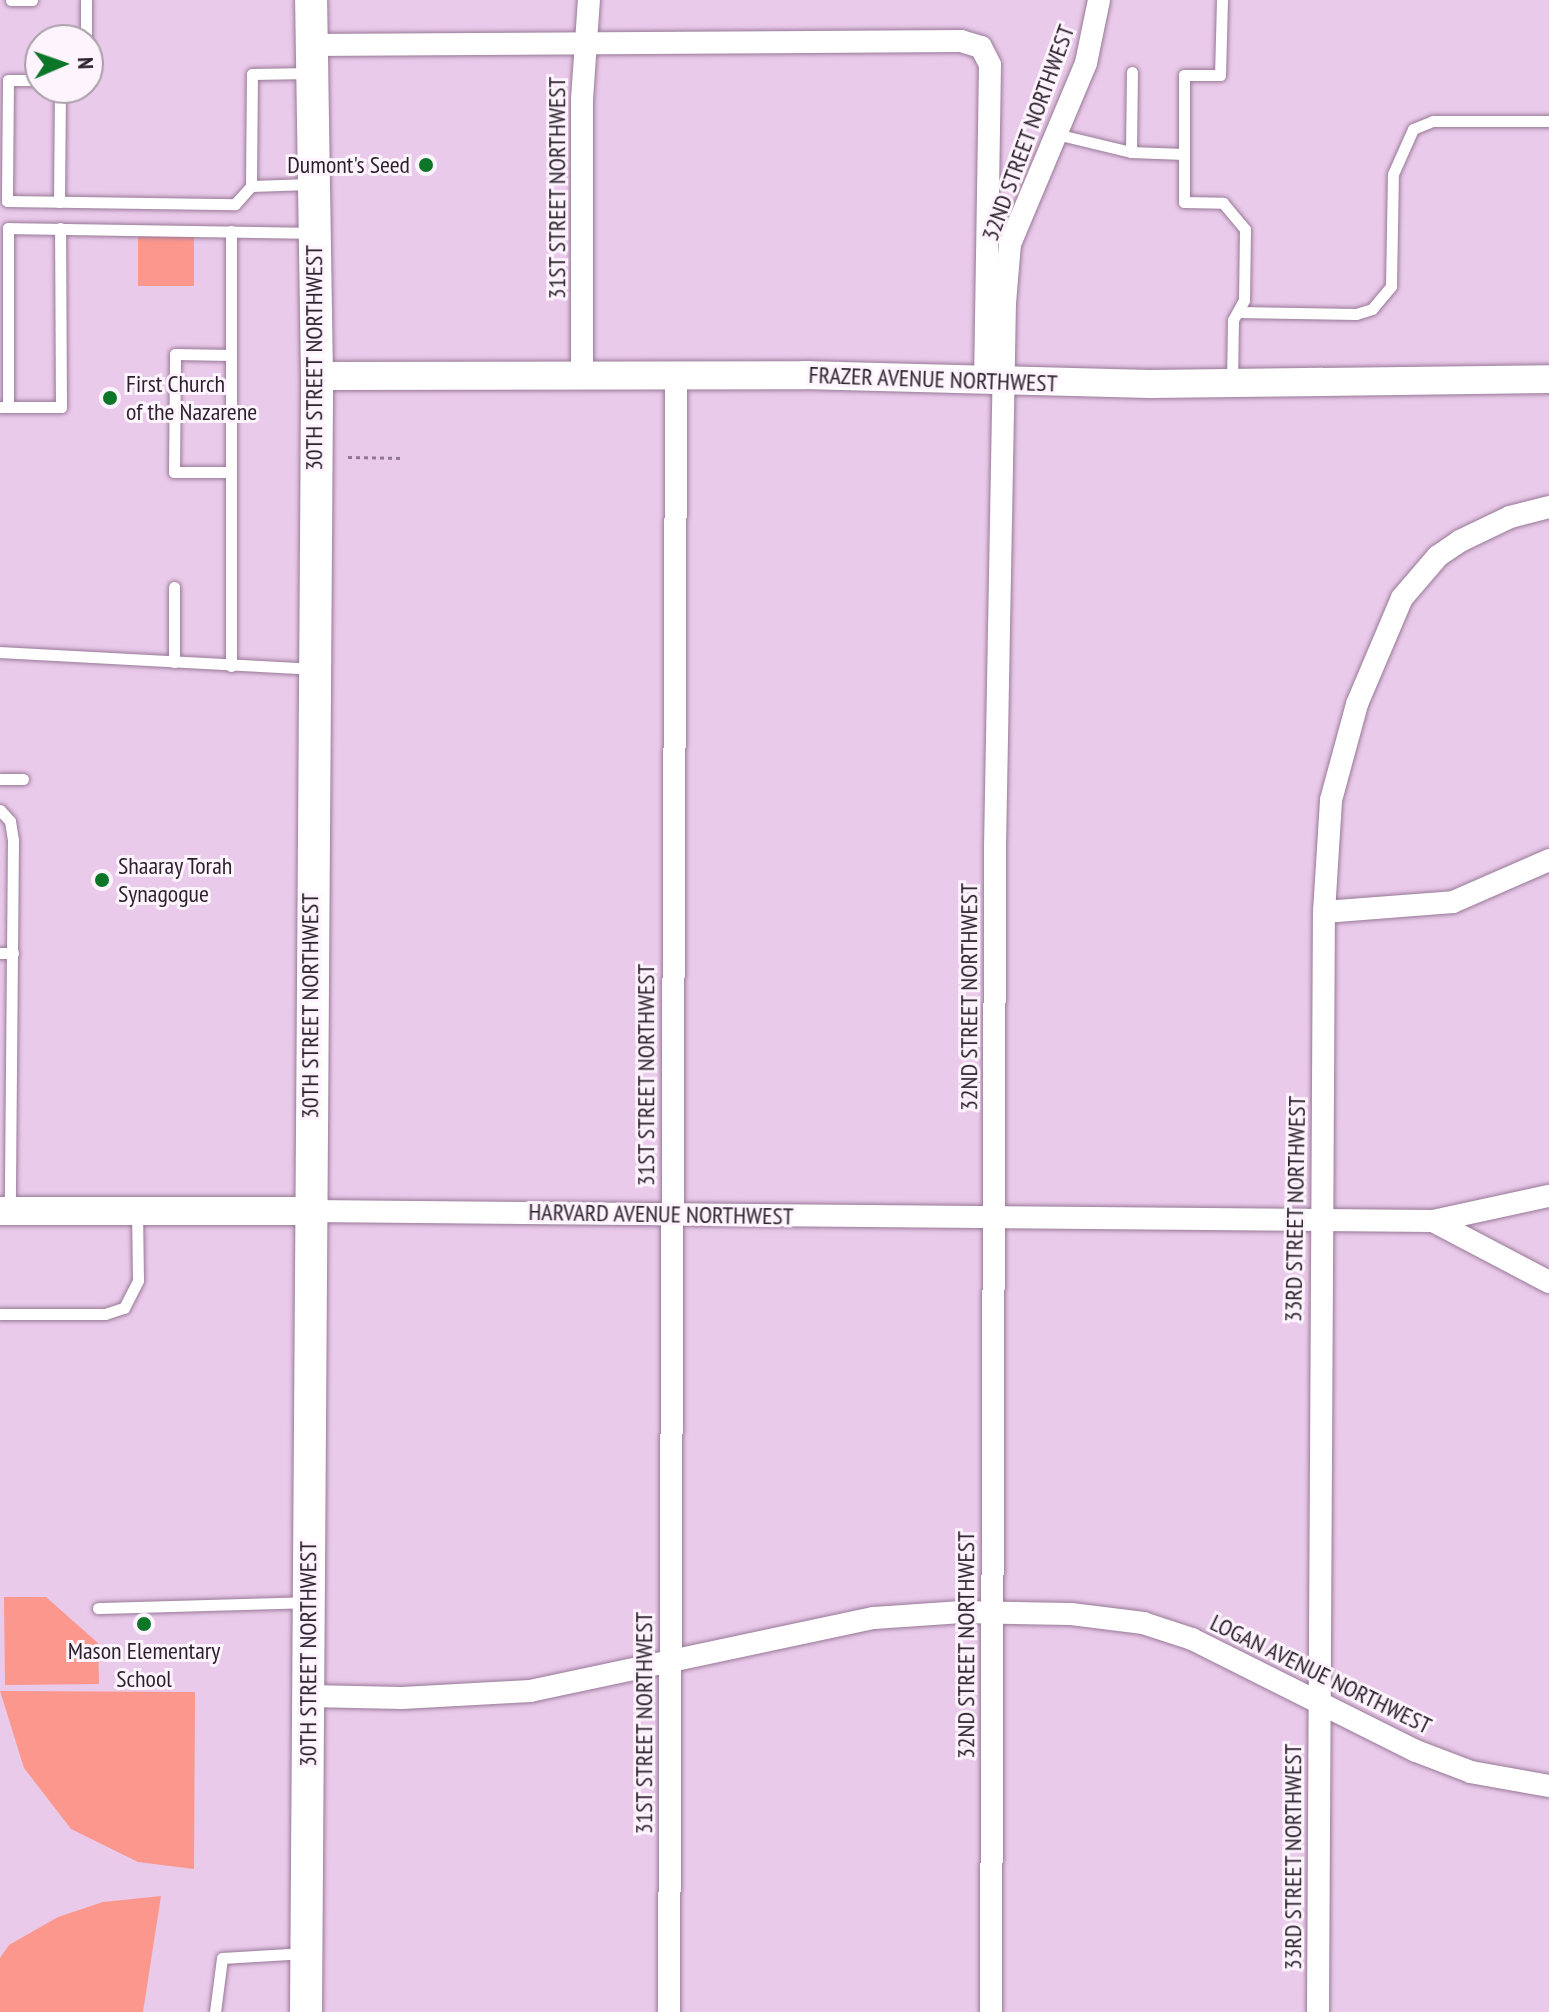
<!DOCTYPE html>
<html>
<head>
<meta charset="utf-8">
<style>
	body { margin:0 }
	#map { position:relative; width:1549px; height:2012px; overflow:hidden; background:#eacaea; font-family:"PT Sans Narrow",sans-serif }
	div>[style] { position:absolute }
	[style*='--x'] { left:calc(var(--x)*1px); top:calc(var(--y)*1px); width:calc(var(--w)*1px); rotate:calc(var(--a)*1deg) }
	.green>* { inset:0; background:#fb978c; transform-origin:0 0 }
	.path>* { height:3px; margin-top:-1.5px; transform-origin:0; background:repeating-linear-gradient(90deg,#8f788f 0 4px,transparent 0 8px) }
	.roads { filter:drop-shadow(0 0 2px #977a97) drop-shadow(0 0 2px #977a97) }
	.service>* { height:11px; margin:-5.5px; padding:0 5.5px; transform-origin:5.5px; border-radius:5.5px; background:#fff }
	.minor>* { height:22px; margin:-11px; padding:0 11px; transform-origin:11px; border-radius:11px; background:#fff }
	.tertiary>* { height:28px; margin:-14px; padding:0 14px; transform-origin:14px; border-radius:14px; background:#fff }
	.secondary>* { height:32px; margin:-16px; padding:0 16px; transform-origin:16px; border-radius:16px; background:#fff }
	.dots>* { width:22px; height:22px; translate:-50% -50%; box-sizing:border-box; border:4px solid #fdf4fd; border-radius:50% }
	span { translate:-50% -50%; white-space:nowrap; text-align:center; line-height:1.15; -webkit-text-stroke:6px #fdf4fd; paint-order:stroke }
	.street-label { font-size:24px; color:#2b1f2b }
	.poi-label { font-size:24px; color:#2b1f2b }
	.right { translate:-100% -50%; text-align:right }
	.left { translate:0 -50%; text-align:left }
	.north { position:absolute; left:24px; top:24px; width:80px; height:80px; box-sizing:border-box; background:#fdf4fd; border:2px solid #a99fa9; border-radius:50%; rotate:88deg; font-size:22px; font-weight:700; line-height:32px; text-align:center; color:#2b1f2b }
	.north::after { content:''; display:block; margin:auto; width:28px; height:36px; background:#0b7528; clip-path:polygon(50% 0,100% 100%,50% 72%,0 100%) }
</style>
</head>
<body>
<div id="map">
	<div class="green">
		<div style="left:138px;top:236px;width:56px;height:50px"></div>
		<div style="clip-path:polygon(4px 1597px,46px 1597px,98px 1643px,99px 1684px,5px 1685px)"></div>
		<div style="clip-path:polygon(0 1691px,195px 1692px,194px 1869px,138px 1862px,71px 1829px,24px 1768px)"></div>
		<div style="clip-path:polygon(161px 1896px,143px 2012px,0 2012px,0 1958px,9px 1945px,58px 1917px,103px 1902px)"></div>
	</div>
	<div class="path">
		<div style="--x:348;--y:457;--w:56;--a:1"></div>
	</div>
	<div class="roads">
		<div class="service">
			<div style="--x:11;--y:0;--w:21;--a:0"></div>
			<div style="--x:1222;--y:0;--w:75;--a:91.5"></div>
			<div style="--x:1220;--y:75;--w:36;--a:180"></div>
			<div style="--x:1184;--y:75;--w:127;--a:90"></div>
			<div style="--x:1184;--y:202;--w:39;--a:1"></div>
			<div style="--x:1223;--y:203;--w:34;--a:50"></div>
			<div style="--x:1245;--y:229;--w:71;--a:90.8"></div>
			<div style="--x:1244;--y:300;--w:23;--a:119"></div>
			<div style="--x:1233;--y:320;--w:62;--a:90.9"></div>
			<div style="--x:86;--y:40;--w:40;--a:-90"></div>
			<div style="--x:40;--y:80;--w:32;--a:180"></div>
			<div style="--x:8;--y:80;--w:121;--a:90.5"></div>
			<div style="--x:7;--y:201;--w:228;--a:0.8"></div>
			<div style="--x:235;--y:204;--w:24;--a:-48"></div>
			<div style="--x:251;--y:186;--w:112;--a:-89.5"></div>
			<div style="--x:252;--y:74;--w:58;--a:-1"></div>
			<div style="--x:1056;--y:134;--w:77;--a:13.5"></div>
			<div style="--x:1131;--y:152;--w:53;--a:2.2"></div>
			<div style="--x:1131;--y:152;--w:80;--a:-89.3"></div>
			<div style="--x:251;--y:186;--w:59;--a:-1.9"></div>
			<div style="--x:59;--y:202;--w:114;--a:-89.5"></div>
			<div style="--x:1238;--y:312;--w:118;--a:1"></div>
			<div style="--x:1356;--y:314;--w:17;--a:-17"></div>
			<div style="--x:1372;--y:309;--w:30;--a:-50"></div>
			<div style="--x:1391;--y:286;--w:112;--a:-89"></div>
			<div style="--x:1393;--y:174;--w:49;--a:-66"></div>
			<div style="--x:1413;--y:129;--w:22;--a:-22"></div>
			<div style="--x:1433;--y:121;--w:116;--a:0"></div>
			<div style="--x:0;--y:407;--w:8;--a:0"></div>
			<div style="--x:8;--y:407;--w:179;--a:-90"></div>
			<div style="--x:8;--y:228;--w:306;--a:0.9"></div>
			<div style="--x:8;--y:407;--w:53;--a:0"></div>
			<div style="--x:61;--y:407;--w:179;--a:-90.3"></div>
			<div style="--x:231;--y:472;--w:57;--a:180"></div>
			<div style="--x:174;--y:472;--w:118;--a:-89.5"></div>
			<div style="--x:175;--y:354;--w:56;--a:1"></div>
			<div style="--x:0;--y:652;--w:311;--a:3.1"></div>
			<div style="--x:174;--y:662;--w:75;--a:-90"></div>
			<div style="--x:231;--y:666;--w:435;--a:-90"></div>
			<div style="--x:0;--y:779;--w:23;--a:0"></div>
			<div style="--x:0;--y:810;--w:15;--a:48"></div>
			<div style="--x:10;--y:821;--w:19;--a:81"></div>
			<div style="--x:13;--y:840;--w:371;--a:90.5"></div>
			<div style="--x:0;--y:953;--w:13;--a:0"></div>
			<div style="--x:0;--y:1314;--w:105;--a:0"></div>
			<div style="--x:105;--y:1314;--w:20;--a:-18"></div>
			<div style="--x:124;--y:1308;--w:31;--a:-63"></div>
			<div style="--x:138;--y:1280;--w:69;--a:-90.8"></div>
			<div style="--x:98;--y:1608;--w:210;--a:-1.6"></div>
			<div style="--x:215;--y:2012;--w:54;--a:-82.6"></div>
			<div style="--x:222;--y:1958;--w:84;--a:-3.4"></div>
		</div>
		<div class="minor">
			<div style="--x:311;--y:45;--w:650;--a:-0.35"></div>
			<div style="--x:961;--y:41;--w:21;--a:17"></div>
			<div style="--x:981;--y:47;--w:20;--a:63"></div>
			<div style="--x:990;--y:65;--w:315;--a:90.9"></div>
			<div style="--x:582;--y:378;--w:279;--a:-90"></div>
			<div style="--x:582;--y:99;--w:99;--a:-86"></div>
			<div style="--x:1324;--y:912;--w:129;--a:-4.4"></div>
			<div style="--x:1453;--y:902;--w:105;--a:-23.6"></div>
			<div style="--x:310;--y:1211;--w:1123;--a:0.51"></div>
			<div style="--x:1433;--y:1221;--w:119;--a:-12.2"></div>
			<div style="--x:1433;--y:1221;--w:131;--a:27.7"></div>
			<div style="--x:309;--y:1696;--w:93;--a:1.2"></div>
			<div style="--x:402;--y:1698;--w:128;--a:-3.1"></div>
			<div style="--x:530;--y:1691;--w:352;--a:-12"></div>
			<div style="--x:874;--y:1618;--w:88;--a:-3.9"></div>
			<div style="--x:962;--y:1612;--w:109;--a:1.1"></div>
			<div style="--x:1071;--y:1614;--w:73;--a:7.1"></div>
			<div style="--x:1143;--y:1623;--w:52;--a:18.1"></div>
			<div style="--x:1192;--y:1639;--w:250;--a:26.6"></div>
			<div style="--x:1416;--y:1751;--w:59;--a:20.9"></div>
			<div style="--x:1471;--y:1772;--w:79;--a:10.2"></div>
			<div style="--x:669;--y:2012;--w:1634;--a:-89.75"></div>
			<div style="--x:991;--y:2012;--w:1165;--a:-89.8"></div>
			<div style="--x:995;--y:847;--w:544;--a:-88.95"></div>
			<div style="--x:1005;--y:303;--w:59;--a:-85.2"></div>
			<div style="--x:1010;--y:244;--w:196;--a:-67.2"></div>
			<div style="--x:1086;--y:63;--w:64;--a:-78.3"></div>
			<div style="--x:1318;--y:2012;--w:1100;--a:-89.69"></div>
			<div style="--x:1324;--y:912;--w:112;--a:-86.4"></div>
			<div style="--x:1331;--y:800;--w:99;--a:-74.8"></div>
			<div style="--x:1357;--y:704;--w:115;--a:-67"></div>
			<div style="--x:1402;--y:598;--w:55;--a:-49.4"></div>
			<div style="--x:1438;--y:556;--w:27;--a:-34"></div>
			<div style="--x:1460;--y:541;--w:55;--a:-25.6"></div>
			<div style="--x:1510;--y:517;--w:40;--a:-14.4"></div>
		</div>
		<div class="tertiary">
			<div style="--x:317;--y:376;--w:489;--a:-0.1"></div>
			<div style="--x:806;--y:375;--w:344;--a:1.5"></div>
			<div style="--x:1150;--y:384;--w:399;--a:-0.7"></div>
			<div style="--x:0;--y:1211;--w:310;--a:0"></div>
		</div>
		<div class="secondary">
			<div style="--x:306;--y:2012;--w:1636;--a:-89.61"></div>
			<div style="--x:317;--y:376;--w:376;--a:-90.9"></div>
		</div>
	</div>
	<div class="dots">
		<div style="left:426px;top:165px;background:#0b7528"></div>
		<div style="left:110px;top:398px;background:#0b7528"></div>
		<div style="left:102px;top:880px;background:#0b7528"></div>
		<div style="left:144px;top:1624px;background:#0b7528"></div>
	</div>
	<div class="street-label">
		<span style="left:1028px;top:133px;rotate:-70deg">32ND STREET NORTHWEST</span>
		<span style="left:557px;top:188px;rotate:-90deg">31ST STREET NORTHWEST</span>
		<span style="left:314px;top:358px;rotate:-90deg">30TH STREET NORTHWEST</span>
		<span style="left:933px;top:379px;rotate:2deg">FRAZER AVENUE NORTHWEST</span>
		<span style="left:969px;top:997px;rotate:-90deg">32ND STREET NORTHWEST</span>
		<span style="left:310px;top:1006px;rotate:-90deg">30TH STREET NORTHWEST</span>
		<span style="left:646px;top:1075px;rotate:-90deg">31ST STREET NORTHWEST</span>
		<span style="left:1295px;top:1209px;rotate:-89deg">33RD STREET NORTHWEST</span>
		<span style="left:661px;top:1214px;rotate:1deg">HARVARD AVENUE NORTHWEST</span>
		<span style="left:966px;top:1645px;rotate:-90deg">32ND STREET NORTHWEST</span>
		<span style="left:308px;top:1654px;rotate:-90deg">30TH STREET NORTHWEST</span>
		<span style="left:1321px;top:1674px;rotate:26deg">LOGAN AVENUE NORTHWEST</span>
		<span style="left:644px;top:1723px;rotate:-90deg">31ST STREET NORTHWEST</span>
		<span style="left:1293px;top:1857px;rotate:-90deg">33RD STREET NORTHWEST</span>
	</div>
	<div class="poi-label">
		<span class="right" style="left:410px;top:165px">Dumont's Seed</span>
		<span class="left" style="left:126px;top:398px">First Church<br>of the Nazarene</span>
		<span class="left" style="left:118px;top:880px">Shaaray Torah<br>Synagogue</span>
		<span style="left:144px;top:1665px">Mason Elementary<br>School</span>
	</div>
	<div class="north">N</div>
</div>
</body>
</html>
